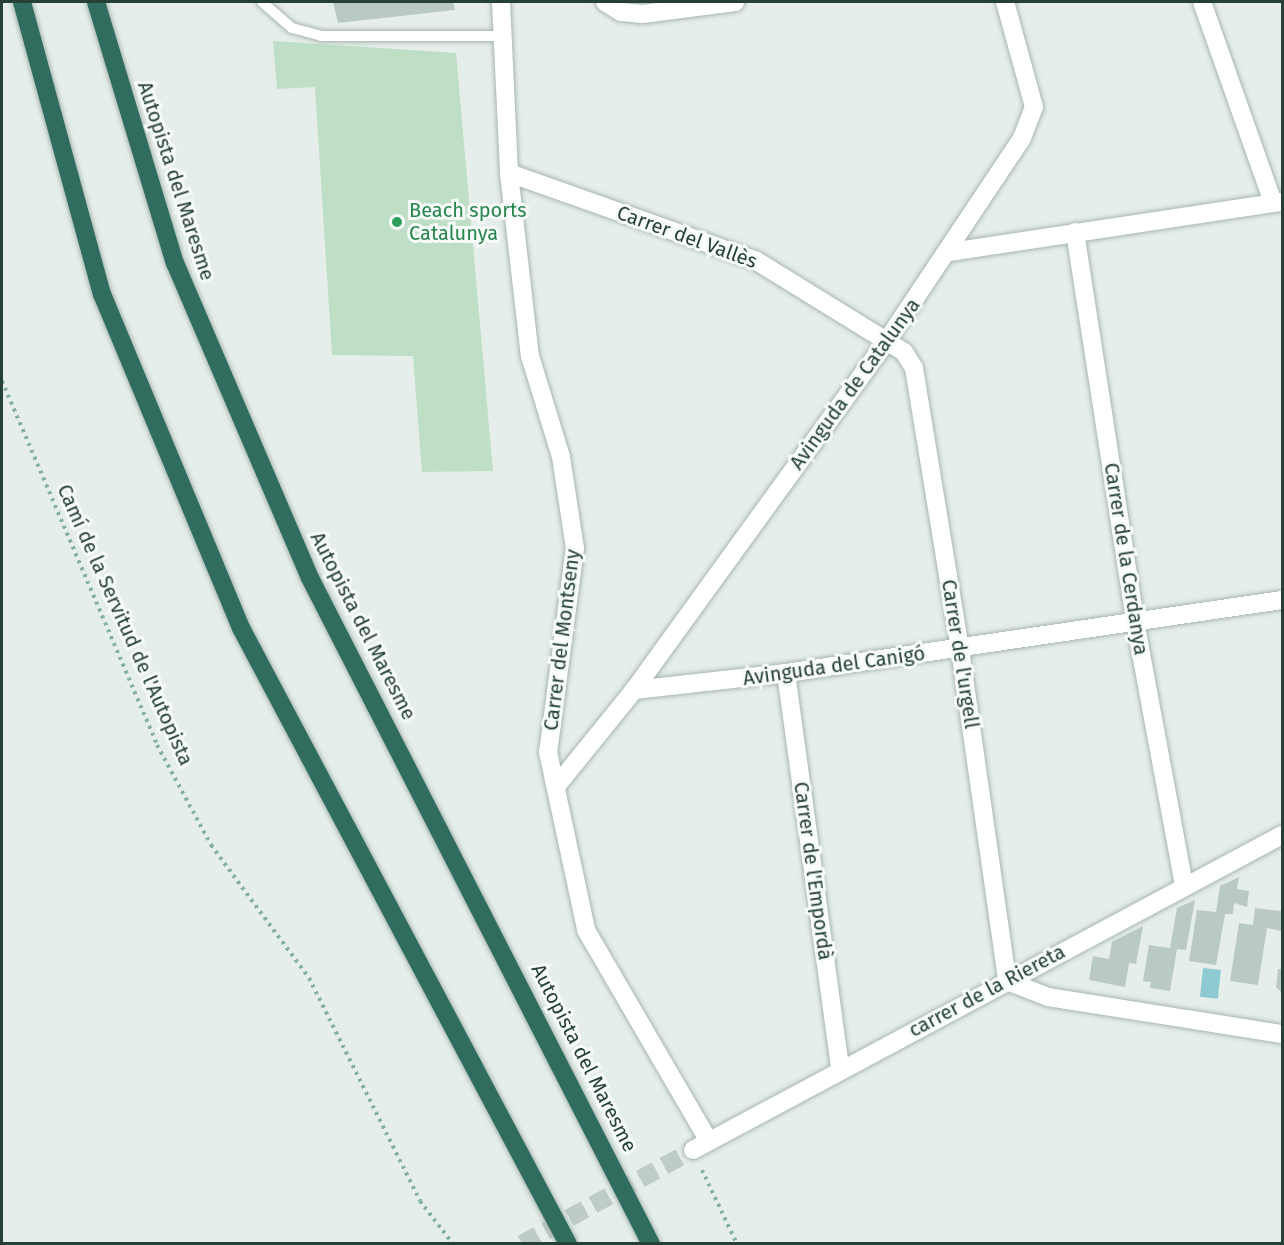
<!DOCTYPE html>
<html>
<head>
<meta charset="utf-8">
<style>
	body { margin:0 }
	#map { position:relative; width:1284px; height:1245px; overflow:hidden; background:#e5eeea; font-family:"Fira Sans",sans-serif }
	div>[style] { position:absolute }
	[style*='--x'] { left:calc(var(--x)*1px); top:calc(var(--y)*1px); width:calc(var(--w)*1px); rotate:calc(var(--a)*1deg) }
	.green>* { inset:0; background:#bedfc6 }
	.water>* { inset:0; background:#8ecad2; transform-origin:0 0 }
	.building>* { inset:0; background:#bac9c3 }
	.minor-tunnel>* { height:18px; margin-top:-9px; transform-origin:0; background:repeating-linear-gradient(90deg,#becbc6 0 18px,transparent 0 27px) }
	.path>* { height:4px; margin-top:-2px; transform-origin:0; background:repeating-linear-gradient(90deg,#86b1a2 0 3px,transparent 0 7.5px) }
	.roads { filter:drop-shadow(0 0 2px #a7b6b1) drop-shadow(0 0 2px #a7b6b1) }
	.service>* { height:10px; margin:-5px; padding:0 5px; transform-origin:5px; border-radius:5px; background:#fff }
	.minor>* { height:18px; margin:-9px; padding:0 9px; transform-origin:9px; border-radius:9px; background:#fff }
	.motorway>* { height:18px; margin:-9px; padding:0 9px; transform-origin:9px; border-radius:9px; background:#306d5e }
	.dots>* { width:16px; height:16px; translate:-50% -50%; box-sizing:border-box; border:3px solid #f6faf8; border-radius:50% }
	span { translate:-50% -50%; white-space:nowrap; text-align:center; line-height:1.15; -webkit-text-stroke:6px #f6faf8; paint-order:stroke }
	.street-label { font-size:20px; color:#244037 }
	.leisure-label { font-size:20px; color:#27864d }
	.left { translate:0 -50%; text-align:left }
	.frame { position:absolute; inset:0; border:3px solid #244037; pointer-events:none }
</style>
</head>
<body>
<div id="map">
	<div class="green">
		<div style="clip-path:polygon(273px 41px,456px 53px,493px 471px,422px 472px,413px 356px,332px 355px,315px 87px,277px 89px)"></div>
	</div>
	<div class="water">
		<div style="left:1203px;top:968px;width:18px;height:29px;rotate:6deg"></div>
	</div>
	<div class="building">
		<div style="clip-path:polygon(333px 2px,453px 2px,455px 10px,338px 23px)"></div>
		<div style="clip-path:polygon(1239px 877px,1237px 889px,1249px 891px,1247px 907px,1234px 903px,1233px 914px,1225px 914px,1216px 965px,1189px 961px,1197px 910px,1216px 912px,1220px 886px)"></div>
		<div style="clip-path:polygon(1195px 900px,1186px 950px,1177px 949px,1170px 991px,1150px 988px,1151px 982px,1143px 981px,1149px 945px,1170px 948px,1177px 908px)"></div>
		<div style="clip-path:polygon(1255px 908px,1282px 911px,1281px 931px,1267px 928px,1258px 985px,1230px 981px,1239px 923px,1253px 925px)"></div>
		<div style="clip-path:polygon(1143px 926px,1136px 964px,1129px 963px,1125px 987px,1089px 980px,1093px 956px,1109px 959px,1112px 942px)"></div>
		<div style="clip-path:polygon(1278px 969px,1282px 969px,1282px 993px,1276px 987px)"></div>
	</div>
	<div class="minor-tunnel">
		<div style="--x:522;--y:1244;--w:195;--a:-28.8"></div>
	</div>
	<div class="path">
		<div style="--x:2;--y:381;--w:396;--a:66.9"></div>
		<div style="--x:157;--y:745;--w:114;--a:61.6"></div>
		<div style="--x:211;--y:845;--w:165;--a:53.6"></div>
		<div style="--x:309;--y:978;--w:249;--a:63.5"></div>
		<div style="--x:420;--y:1201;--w:54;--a:52.5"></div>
		<div style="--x:702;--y:1170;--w:82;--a:64.7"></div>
	</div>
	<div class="roads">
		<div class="service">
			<div style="--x:262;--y:2;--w:40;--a:41"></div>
			<div style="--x:292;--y:28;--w:30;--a:15"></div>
			<div style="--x:321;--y:36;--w:185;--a:0"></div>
		</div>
		<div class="minor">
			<div style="--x:501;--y:2;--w:171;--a:87.3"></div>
			<div style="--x:509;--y:173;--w:184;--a:83.5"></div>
			<div style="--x:530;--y:356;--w:106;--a:72.9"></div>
			<div style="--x:561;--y:457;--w:92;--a:81.3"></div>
			<div style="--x:575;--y:548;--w:206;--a:97.5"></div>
			<div style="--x:548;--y:752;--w:182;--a:77.9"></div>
			<div style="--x:586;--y:930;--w:244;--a:59.8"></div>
			<div style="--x:605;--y:2;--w:19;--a:32"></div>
			<div style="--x:621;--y:12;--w:22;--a:5"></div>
			<div style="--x:643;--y:14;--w:93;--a:-7.4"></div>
			<div style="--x:1202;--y:2;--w:213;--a:70.5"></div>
			<div style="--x:509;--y:173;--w:261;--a:19.5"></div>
			<div style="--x:755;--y:260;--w:175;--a:31.7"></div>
			<div style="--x:904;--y:352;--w:19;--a:58"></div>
			<div style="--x:914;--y:368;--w:285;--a:80.7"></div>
			<div style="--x:960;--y:649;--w:335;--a:81.9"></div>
			<div style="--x:1075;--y:232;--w:394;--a:81.2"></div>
			<div style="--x:1135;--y:621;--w:269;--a:79.5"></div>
			<div style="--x:950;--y:252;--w:336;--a:-8.6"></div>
			<div style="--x:786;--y:673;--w:400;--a:82.2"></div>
			<div style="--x:634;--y:690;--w:153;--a:-6.4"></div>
			<div style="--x:786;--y:673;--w:501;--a:-8.37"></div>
			<div style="--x:558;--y:784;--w:121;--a:-51"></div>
			<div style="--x:634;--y:690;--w:430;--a:-54.1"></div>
			<div style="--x:886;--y:342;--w:245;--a:-56.3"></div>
			<div style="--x:1022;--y:138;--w:33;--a:-69"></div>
			<div style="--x:1034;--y:107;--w:109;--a:-105.4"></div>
			<div style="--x:1007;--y:981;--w:44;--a:21.3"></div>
			<div style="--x:1048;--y:997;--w:237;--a:9"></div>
			<div style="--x:693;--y:1150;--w:668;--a:-28.14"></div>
		</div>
		<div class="motorway">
			<div style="--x:22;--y:2;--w:303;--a:74.7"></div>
			<div style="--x:102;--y:294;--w:362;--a:67.4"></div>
			<div style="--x:241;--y:628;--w:697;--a:62.04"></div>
			<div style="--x:96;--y:2;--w:273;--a:73.2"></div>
			<div style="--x:175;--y:263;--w:343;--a:66.8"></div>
			<div style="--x:310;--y:578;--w:748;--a:62.89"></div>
		</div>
	</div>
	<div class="dots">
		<div style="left:397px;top:222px;background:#2e9e5b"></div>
	</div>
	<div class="street-label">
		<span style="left:176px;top:181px;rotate:72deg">Autopista del Maresme</span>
		<span style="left:687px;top:237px;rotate:20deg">Carrer del Vallès</span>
		<span style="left:855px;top:384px;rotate:-54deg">Avinguda de Catalunya</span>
		<span style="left:1126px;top:559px;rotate:81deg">Carrer de la Cerdanya</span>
		<span style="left:125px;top:625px;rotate:66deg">Camí de la Servitud de l'Autopista</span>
		<span style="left:363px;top:626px;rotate:63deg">Autopista del Maresme</span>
		<span style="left:562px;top:640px;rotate:-83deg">Carrer del Montseny</span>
		<span style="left:960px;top:654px;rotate:81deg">Carrer de l'urgell</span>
		<span style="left:834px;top:666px;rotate:-8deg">Avinguda del Canigó</span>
		<span style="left:813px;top:871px;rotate:82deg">Carrer de l'Empordà</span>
		<span style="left:987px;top:991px;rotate:-28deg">carrer de la Riereta</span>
		<span style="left:584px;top:1058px;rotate:63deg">Autopista del Maresme</span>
	</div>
	<div class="leisure-label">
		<span class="left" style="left:409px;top:222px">Beach sports<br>Catalunya</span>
	</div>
	<div class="frame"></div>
</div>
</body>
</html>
